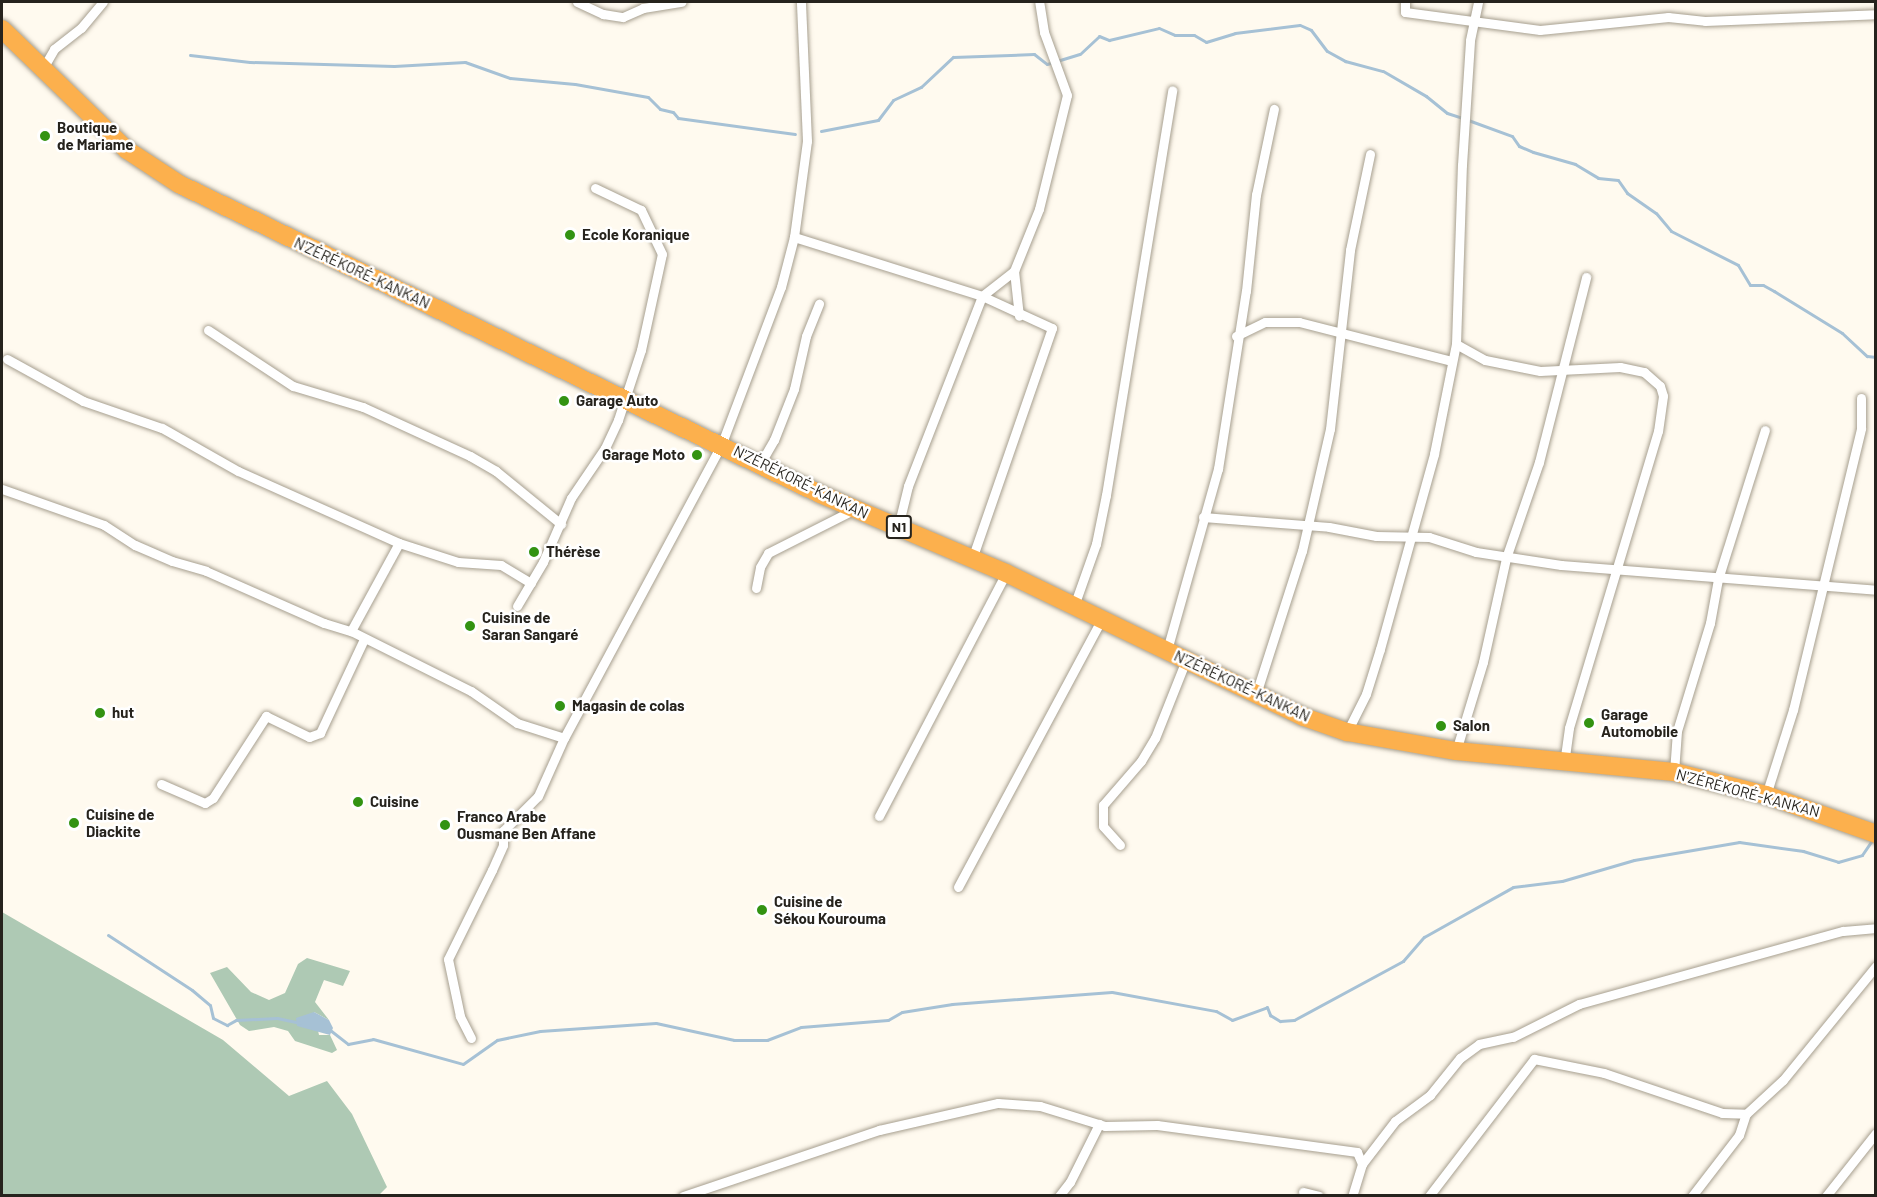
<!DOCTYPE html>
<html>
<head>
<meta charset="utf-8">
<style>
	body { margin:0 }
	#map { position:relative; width:1877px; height:1197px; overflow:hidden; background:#fffaef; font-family:Barlow,sans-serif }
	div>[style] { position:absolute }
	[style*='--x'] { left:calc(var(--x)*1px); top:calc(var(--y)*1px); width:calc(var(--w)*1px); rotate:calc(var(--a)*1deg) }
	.forest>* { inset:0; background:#aec9b4 }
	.water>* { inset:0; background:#a6c1d5 }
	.stream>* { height:3px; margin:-1.5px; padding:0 1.5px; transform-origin:1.5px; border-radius:1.5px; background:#a6c1d5 }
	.roads { filter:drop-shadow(0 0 2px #a79f8f) drop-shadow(0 0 2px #a79f8f) }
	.street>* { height:9px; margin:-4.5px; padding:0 4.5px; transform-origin:4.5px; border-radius:4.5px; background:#fff }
	.highway>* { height:18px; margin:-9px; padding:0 9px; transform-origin:9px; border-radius:9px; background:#fcb04d }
	.dots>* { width:16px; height:16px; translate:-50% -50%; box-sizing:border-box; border:3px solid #fff; border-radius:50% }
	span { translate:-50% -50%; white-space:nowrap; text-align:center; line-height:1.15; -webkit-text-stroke:5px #fff; paint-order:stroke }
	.shield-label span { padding:2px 4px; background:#fff; border:2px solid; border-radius:4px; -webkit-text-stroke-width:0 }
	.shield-label { font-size:14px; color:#26231d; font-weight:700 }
	.poi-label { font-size:15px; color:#26231d; font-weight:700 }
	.left { translate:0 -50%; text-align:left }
	.right { translate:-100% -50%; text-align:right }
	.street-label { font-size:15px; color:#26231d }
	.frame { position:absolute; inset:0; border:3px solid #26231d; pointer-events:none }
</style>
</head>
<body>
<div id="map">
	<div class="forest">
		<div style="clip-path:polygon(2px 912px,223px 1040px,289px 1096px,327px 1081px,352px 1114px,387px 1187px,378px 1196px,2px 1195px)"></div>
		<div style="clip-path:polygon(307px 958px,350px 971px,343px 986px,324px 980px,315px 1002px,329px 1020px,314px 1012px,319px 1035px,330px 1035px,337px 1050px,332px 1053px,295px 1041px,288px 1031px,274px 1027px,249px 1031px,240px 1025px,210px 973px,227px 967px,251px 992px,269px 1000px,285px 993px,298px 964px)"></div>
	</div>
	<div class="water">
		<div style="clip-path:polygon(314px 1012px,329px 1020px,333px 1028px,330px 1035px,297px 1026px,296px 1018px)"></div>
	</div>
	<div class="stream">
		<div style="--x:190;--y:55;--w:60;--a:6.7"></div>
		<div style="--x:250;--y:62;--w:144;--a:1.6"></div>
		<div style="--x:394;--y:66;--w:71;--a:-3.2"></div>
		<div style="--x:465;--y:62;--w:48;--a:19.6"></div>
		<div style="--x:510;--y:78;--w:65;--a:5.3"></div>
		<div style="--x:575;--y:84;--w:74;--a:10.1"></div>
		<div style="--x:648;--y:97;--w:17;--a:45"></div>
		<div style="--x:660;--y:109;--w:13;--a:13"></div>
		<div style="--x:673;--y:112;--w:8;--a:50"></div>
		<div style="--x:678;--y:118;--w:118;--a:7.8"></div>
		<div style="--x:1468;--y:120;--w:47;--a:20"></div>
		<div style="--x:1512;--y:136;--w:12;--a:55"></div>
		<div style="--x:1519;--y:146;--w:15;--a:23"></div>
		<div style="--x:1533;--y:152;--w:44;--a:15.9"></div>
		<div style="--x:1575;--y:164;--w:27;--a:31"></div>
		<div style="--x:1598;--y:178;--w:20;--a:6"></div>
		<div style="--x:1618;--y:180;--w:16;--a:55"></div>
		<div style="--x:1627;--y:193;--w:35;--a:35"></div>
		<div style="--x:1656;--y:213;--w:23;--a:50"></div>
		<div style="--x:1671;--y:231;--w:75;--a:26.9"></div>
		<div style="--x:1738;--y:265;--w:23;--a:59"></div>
		<div style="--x:1750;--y:285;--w:13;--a:0"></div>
		<div style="--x:1763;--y:285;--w:13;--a:29"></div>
		<div style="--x:1774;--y:291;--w:80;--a:31.7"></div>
		<div style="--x:1842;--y:333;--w:34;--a:43"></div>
		<div style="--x:1867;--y:356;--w:9;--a:6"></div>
		<div style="--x:821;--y:131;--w:58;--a:-10.9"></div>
		<div style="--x:878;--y:120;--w:25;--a:-53"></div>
		<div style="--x:893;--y:100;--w:31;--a:-25"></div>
		<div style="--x:921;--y:87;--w:44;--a:-43.2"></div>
		<div style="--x:953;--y:57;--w:81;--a:-2.1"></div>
		<div style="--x:1034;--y:54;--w:16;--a:38"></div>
		<div style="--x:1047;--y:64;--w:34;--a:-17"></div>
		<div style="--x:1080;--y:54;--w:26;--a:-43"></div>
		<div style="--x:1099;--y:36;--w:11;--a:22"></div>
		<div style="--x:1109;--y:40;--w:51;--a:-13.5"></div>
		<div style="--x:1159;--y:28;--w:17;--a:24"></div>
		<div style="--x:1175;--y:35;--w:19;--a:0"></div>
		<div style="--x:1194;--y:35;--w:14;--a:30"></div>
		<div style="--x:1206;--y:42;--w:30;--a:-17"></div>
		<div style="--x:1235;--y:33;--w:65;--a:-7"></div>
		<div style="--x:1300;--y:25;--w:12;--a:24"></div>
		<div style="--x:1311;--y:30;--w:26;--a:53"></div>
		<div style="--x:1327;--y:51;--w:21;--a:29"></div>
		<div style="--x:1345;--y:61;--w:39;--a:15"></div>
		<div style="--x:1383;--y:71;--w:50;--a:30.2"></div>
		<div style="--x:1426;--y:96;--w:27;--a:39"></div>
		<div style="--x:1447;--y:113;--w:16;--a:18"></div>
		<div style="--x:108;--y:935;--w:100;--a:33.2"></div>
		<div style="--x:192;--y:990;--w:23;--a:40"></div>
		<div style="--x:210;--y:1005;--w:13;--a:77"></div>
		<div style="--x:213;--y:1018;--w:16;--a:27"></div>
		<div style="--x:227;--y:1025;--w:10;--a:-29"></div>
		<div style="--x:236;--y:1020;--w:41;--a:-2.8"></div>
		<div style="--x:277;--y:1018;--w:24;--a:12"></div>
		<div style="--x:330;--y:1030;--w:23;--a:38"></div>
		<div style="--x:348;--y:1044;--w:25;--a:-11"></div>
		<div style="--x:373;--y:1039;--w:93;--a:15.5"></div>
		<div style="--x:463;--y:1064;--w:42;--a:-35.2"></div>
		<div style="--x:497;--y:1040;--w:44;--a:-11.8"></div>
		<div style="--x:540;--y:1031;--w:116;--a:-3.9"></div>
		<div style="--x:656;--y:1023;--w:80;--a:12.3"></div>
		<div style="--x:734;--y:1040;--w:33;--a:0"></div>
		<div style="--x:767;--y:1040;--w:36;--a:-21"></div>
		<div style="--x:801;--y:1027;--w:87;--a:-4.6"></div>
		<div style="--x:888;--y:1020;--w:16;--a:-30"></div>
		<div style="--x:902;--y:1012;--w:51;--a:-9.1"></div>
		<div style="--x:952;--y:1004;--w:160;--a:-4.3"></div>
		<div style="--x:1112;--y:992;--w:106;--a:10.4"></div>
		<div style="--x:1216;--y:1011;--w:18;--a:29"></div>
		<div style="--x:1232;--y:1020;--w:37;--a:-20"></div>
		<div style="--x:1267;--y:1007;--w:9;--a:69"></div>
		<div style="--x:1270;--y:1015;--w:12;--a:31"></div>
		<div style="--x:1280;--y:1021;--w:14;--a:-4"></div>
		<div style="--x:1294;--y:1020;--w:124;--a:-28.4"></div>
		<div style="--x:1403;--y:961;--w:32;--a:-49"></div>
		<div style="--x:1424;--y:937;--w:102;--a:-29.3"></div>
		<div style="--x:1513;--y:887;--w:49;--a:-7"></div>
		<div style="--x:1562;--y:881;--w:75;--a:-16.3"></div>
		<div style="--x:1634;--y:860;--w:107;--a:-9.7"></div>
		<div style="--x:1739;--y:842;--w:65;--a:8"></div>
		<div style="--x:1803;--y:851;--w:37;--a:17"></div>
		<div style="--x:1838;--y:862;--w:25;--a:-16"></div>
		<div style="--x:1862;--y:855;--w:18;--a:-56"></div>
	</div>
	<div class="roads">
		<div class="street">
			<div style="--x:577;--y:2;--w:29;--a:25"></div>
			<div style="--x:603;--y:14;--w:20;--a:9"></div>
			<div style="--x:623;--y:17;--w:22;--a:-24"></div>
			<div style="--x:643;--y:8;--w:39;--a:-9"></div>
			<div style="--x:1405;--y:2;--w:10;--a:90"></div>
			<div style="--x:1405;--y:12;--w:136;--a:7.6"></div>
			<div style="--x:1540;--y:30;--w:129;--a:-5.8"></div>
			<div style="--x:1668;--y:17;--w:37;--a:6"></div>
			<div style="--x:1705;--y:21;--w:171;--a:-2.3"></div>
			<div style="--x:42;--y:70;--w:24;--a:-60"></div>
			<div style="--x:54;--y:49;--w:34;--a:-38"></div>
			<div style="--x:81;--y:28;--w:34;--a:-50"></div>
			<div style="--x:794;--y:237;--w:197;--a:17.4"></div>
			<div style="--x:982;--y:296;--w:77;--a:24.6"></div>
			<div style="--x:1052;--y:328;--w:244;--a:109.1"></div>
			<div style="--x:1014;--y:271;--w:45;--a:83.7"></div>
			<div style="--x:208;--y:330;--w:102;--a:33.4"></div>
			<div style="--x:293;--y:386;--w:73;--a:16.7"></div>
			<div style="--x:363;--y:407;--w:118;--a:24.6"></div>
			<div style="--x:470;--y:456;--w:30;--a:30"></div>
			<div style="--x:496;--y:471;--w:84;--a:39.2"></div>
			<div style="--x:1236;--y:336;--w:32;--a:-26"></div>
			<div style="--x:1265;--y:322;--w:34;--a:0"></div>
			<div style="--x:1299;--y:322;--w:158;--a:14.3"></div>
			<div style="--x:1456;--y:344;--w:33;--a:29"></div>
			<div style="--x:1485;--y:360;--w:56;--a:11.3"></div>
			<div style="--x:1540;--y:371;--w:80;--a:-2.9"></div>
			<div style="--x:1620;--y:367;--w:25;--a:12"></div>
			<div style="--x:1644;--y:372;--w:21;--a:41"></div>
			<div style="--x:1660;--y:386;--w:10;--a:73"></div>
			<div style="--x:1663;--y:396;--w:35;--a:98"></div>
			<div style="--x:1658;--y:431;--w:310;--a:106.7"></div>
			<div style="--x:1569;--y:728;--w:34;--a:98"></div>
			<div style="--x:7;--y:359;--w:87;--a:28.9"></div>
			<div style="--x:83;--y:401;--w:83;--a:18.9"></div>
			<div style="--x:162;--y:428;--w:87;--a:29.5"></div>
			<div style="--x:238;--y:471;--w:176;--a:24.1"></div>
			<div style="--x:399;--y:543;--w:62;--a:17.9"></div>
			<div style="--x:458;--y:562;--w:43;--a:4"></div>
			<div style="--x:501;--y:565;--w:35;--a:31"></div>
			<div style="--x:760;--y:464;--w:28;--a:-60"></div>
			<div style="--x:774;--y:440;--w:55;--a:-68.6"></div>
			<div style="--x:794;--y:389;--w:54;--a:-77.2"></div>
			<div style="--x:806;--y:336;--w:35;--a:-68"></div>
			<div style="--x:2;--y:489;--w:108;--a:19.4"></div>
			<div style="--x:104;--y:525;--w:37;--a:33"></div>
			<div style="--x:135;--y:545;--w:40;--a:23.4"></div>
			<div style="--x:172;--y:561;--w:35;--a:16"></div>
			<div style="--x:206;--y:571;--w:129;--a:23.8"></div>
			<div style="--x:324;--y:623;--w:28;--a:17"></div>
			<div style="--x:351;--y:631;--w:134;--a:26.6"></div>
			<div style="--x:471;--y:691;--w:56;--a:34.8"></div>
			<div style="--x:517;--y:723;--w:49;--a:17.7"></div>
			<div style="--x:564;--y:738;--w:335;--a:-61.8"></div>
			<div style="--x:722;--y:443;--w:167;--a:-69.3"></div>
			<div style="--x:781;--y:287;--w:52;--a:-75.4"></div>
			<div style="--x:794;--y:237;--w:97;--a:-82.3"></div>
			<div style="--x:807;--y:141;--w:139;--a:-92.5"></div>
			<div style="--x:1203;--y:517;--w:126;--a:4.5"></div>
			<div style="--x:1329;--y:527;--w:48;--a:10.8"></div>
			<div style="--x:1376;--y:536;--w:53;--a:1.1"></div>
			<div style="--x:1429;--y:537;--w:49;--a:17.7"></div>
			<div style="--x:1476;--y:552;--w:86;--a:8.7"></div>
			<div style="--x:1561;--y:565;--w:316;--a:4.5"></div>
			<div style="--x:898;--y:527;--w:42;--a:-76.3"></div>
			<div style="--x:908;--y:486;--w:204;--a:-68.7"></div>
			<div style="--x:982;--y:296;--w:41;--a:-38"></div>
			<div style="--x:1014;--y:271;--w:67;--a:-68"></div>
			<div style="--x:1039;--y:209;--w:117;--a:-76.2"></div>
			<div style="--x:1067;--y:95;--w:67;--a:-110.1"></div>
			<div style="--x:1044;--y:32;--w:30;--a:-99"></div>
			<div style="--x:756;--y:588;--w:21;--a:-79"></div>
			<div style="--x:760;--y:567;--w:16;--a:-60"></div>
			<div style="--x:768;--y:553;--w:97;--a:-26.8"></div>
			<div style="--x:517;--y:606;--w:51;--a:-59.4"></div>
			<div style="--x:543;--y:562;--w:70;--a:-66.4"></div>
			<div style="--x:571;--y:498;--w:60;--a:-55.8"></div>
			<div style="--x:605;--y:448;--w:31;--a:-65"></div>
			<div style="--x:618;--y:420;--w:74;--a:-71.8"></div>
			<div style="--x:641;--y:350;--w:98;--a:-77.7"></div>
			<div style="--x:662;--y:254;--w:49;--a:-115.5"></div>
			<div style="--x:641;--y:210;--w:51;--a:-154.4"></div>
			<div style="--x:1074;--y:606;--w:66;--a:-70.5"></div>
			<div style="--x:1096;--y:544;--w:50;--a:-78.5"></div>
			<div style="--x:1106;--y:495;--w:410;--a:-80.7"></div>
			<div style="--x:351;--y:631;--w:100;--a:-61.4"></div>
			<div style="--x:1167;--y:650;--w:188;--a:-74.3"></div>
			<div style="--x:1218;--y:469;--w:180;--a:-81.1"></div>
			<div style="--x:1246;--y:291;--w:97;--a:-84.1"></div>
			<div style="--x:1256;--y:195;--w:88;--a:-78.2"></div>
			<div style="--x:1256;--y:694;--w:150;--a:-72.2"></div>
			<div style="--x:1302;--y:551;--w:125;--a:-77.1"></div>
			<div style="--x:1330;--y:429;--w:180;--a:-83.6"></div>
			<div style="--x:1350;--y:250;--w:98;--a:-78.2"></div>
			<div style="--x:1347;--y:732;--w:42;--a:-63.4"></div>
			<div style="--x:1366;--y:694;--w:47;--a:-72.7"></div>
			<div style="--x:1380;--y:649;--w:202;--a:-74.5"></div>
			<div style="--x:1434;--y:454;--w:112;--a:-78.7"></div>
			<div style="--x:1456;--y:344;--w:179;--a:-88.1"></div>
			<div style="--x:1462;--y:165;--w:125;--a:-86.3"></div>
			<div style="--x:1470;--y:40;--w:39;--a:-78"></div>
			<div style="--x:1456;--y:751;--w:93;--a:-73.1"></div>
			<div style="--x:1483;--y:662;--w:107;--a:-77.5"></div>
			<div style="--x:1506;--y:558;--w:102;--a:-71"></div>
			<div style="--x:1539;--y:462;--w:191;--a:-75.7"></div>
			<div style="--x:1674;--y:772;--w:41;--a:-85.8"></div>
			<div style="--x:1677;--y:731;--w:113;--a:-73"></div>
			<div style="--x:1710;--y:623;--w:45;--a:-79.7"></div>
			<div style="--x:1718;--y:579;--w:156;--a:-72.5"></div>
			<div style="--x:161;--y:784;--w:48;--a:23.4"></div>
			<div style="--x:205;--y:803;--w:9;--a:-32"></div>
			<div style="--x:213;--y:798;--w:98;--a:-57.1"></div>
			<div style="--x:266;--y:716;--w:48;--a:26"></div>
			<div style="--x:309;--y:737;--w:12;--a:-20"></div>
			<div style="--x:320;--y:733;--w:104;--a:-64.9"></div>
			<div style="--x:1766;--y:795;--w:89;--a:-72.4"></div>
			<div style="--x:1793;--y:710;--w:290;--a:-76.4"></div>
			<div style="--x:1861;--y:428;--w:30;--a:-90"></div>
			<div style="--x:879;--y:816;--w:274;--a:-62.4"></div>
			<div style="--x:1120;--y:845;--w:25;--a:-132"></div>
			<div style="--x:1103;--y:826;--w:21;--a:-90"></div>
			<div style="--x:1103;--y:805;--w:58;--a:-49.2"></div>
			<div style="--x:1141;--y:761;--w:27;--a:-59"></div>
			<div style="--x:1155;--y:738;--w:84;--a:-68.3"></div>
			<div style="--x:958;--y:887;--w:304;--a:-61.8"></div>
			<div style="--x:471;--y:1038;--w:25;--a:-117"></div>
			<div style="--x:460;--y:1016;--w:58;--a:-101.9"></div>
			<div style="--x:448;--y:959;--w:99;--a:-63.7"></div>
			<div style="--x:492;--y:870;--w:27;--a:-66"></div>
			<div style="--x:503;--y:845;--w:14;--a:-90"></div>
			<div style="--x:503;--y:831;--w:49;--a:-45"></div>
			<div style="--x:538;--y:796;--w:64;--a:-65.9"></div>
			<div style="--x:1362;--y:1164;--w:54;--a:-52.5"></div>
			<div style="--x:1395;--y:1121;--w:44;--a:-36.6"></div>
			<div style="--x:1430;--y:1095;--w:48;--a:-51"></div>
			<div style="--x:1460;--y:1058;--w:24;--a:-36"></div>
			<div style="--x:1479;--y:1044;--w:35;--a:-12"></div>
			<div style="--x:1513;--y:1037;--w:74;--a:-26.6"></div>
			<div style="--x:1579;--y:1004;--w:274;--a:-15.5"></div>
			<div style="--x:1843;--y:931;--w:33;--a:-5"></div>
			<div style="--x:1303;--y:1192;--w:16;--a:14"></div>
			<div style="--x:683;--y:1196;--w:207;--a:-18.6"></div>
			<div style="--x:879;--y:1130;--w:122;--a:-12.8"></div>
			<div style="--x:998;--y:1103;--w:42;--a:4.1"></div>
			<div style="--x:1040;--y:1106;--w:68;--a:17.1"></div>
			<div style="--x:1105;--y:1126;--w:52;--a:-1.1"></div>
			<div style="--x:1157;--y:1125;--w:202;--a:7.7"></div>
			<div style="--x:1357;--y:1152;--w:13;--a:67"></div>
			<div style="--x:1362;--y:1164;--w:34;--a:107"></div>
			<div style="--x:1059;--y:1196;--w:18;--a:-52"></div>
			<div style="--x:1070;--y:1182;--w:65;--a:-63.4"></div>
			<div style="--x:1429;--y:1196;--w:173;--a:-52.5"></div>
			<div style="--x:1534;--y:1059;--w:71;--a:11.3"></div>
			<div style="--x:1604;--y:1073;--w:125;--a:18.7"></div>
			<div style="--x:1722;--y:1113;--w:24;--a:2"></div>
			<div style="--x:1692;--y:1196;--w:77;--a:-52.4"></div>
			<div style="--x:1739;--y:1135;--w:22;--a:-72"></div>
			<div style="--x:1746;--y:1114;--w:50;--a:-42.6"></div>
			<div style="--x:1783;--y:1080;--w:147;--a:-50.8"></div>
			<div style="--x:1826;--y:1196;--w:80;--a:-51.6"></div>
		</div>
		<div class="highway">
			<div style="--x:2;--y:29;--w:174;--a:44.1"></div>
			<div style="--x:127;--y:150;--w:62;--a:33.2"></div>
			<div style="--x:179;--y:184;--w:712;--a:25.81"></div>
			<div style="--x:820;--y:494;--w:202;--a:23"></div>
			<div style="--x:1006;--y:573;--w:331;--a:25.8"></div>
			<div style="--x:1304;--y:717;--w:46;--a:19.2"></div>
			<div style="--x:1347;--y:732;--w:111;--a:9.9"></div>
			<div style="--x:1456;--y:751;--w:219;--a:5.5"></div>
			<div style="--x:1674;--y:772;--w:95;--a:14"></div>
			<div style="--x:1766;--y:795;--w:117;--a:19.5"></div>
		</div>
	</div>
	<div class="dots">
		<div style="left:45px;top:136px;background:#339312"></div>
		<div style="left:570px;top:235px;background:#339312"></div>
		<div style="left:564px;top:401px;background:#339312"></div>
		<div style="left:697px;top:455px;background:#339312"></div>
		<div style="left:534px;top:552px;background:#339312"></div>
		<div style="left:470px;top:626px;background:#339312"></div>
		<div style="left:560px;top:706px;background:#339312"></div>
		<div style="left:100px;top:713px;background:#339312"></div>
		<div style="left:1589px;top:723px;background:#339312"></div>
		<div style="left:1441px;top:726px;background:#339312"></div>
		<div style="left:358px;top:802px;background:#339312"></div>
		<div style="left:74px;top:823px;background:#339312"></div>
		<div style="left:445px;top:825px;background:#339312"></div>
		<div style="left:762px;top:910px;background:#339312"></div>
	</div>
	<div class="shield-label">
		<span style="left:899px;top:527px">N1</span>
	</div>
	<div class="poi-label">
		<span class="left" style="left:57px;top:136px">Boutique<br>de Mariame</span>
		<span class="left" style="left:582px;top:235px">Ecole Koranique</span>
		<span class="left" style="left:576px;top:401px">Garage Auto</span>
		<span class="right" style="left:685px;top:455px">Garage Moto</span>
		<span class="left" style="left:546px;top:552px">Thérèse</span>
		<span class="left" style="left:482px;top:626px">Cuisine de<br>Saran Sangaré</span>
		<span class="left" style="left:572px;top:706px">Magasin de colas</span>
		<span class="left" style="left:112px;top:713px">hut</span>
		<span class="left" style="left:1601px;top:723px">Garage<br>Automobile</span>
		<span class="left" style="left:1453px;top:726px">Salon</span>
		<span class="left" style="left:370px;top:802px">Cuisine</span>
		<span class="left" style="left:86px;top:823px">Cuisine de<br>Diackite</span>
		<span class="left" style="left:457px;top:825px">Franco Arabe<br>Ousmane Ben Affane</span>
		<span class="left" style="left:774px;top:910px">Cuisine de<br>Sékou Kourouma</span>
	</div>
	<div class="street-label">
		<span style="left:362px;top:273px;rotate:25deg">N'ZÉRÉKORÉ-KANKAN</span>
		<span style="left:801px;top:482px;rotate:26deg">N'ZÉRÉKORÉ-KANKAN</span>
		<span style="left:1242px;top:686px;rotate:25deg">N'ZÉRÉKORÉ-KANKAN</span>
		<span style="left:1748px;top:793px;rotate:15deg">N'ZÉRÉKORÉ-KANKAN</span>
	</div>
	<div class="frame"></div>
</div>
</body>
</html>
